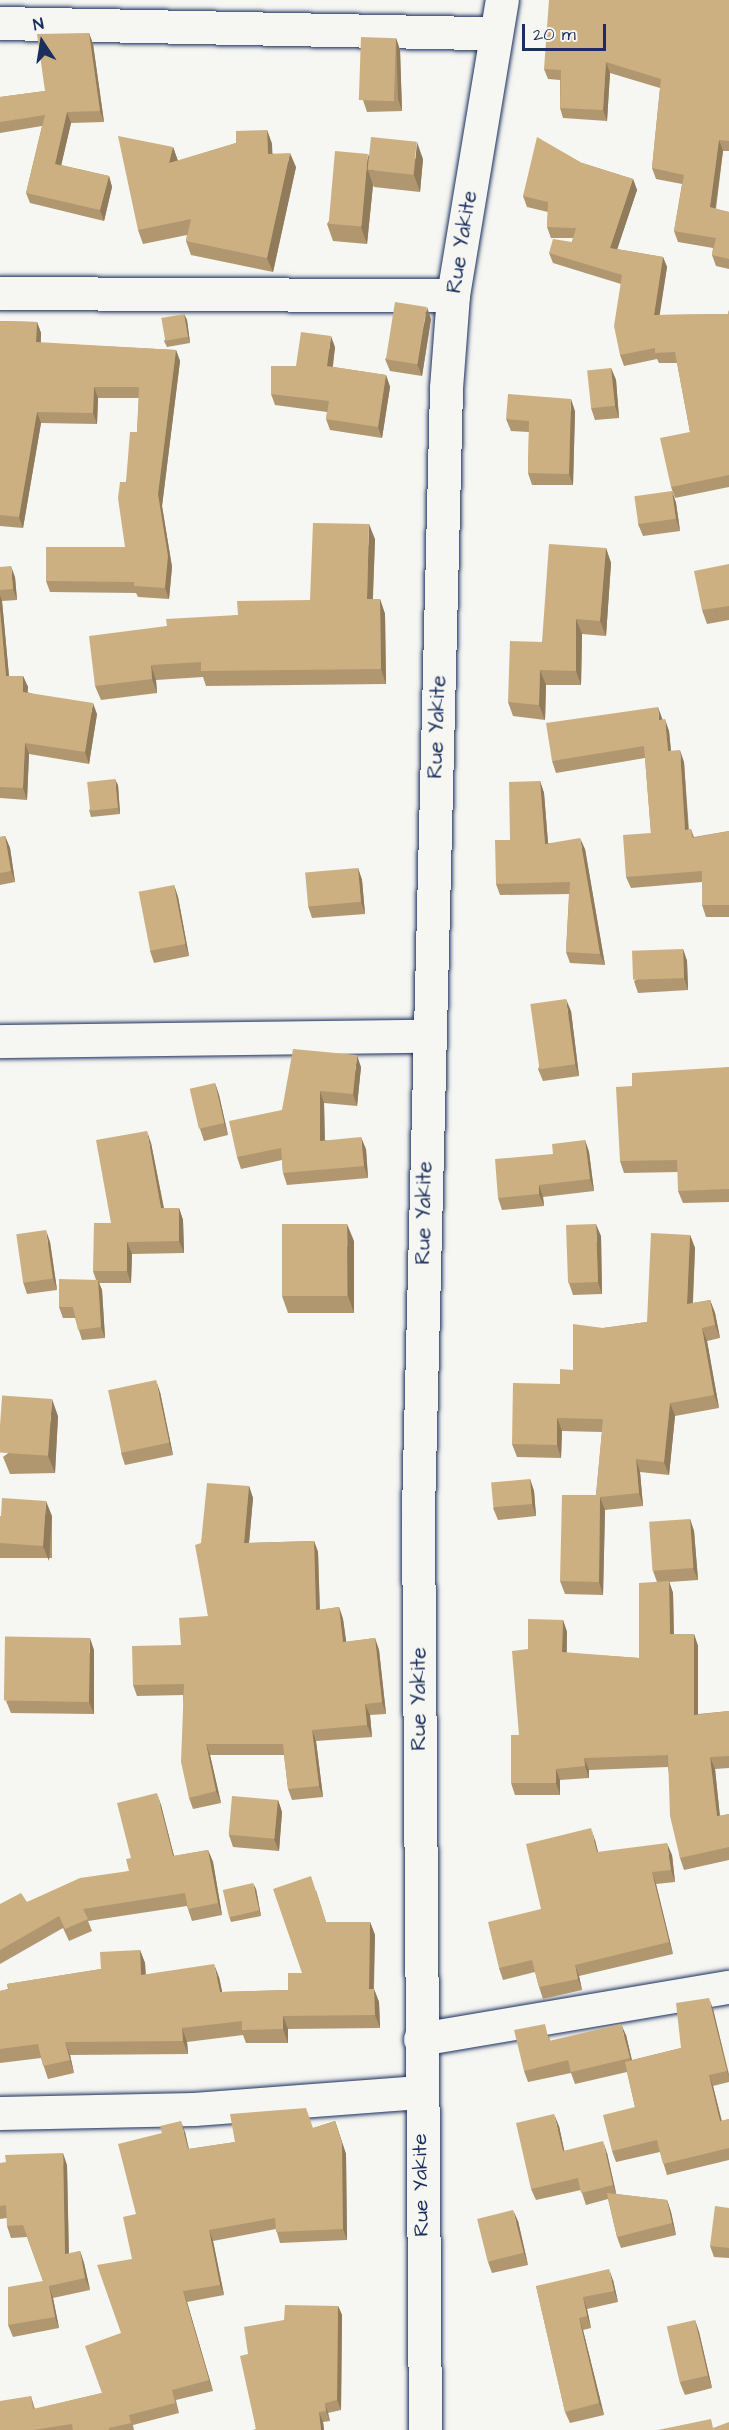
<!DOCTYPE html>
<html>
<head>
<meta charset="utf-8">
<style>
	body { margin:0 }
	#map { position:relative; width:729px; height:2430px; overflow:hidden; background:#f6f6f2; font-family:"Architects Daughter",sans-serif }
	div>[style] { position:absolute }
	[style*='--x'] { left:calc(var(--x)*1px); top:calc(var(--y)*1px); width:calc(var(--w)*1px); rotate:calc(var(--a)*1deg) }
	.roads { filter:drop-shadow(0 0 2px #1b2f5e) drop-shadow(0 0 2px #1b2f5e) }
	.minor>* { height:33px; margin:-16.5px; padding:0 16.5px; transform-origin:16.5px; border-radius:16.5px; background:#f6f6f2 }
	.major>* { height:33px; margin:-16.5px; padding:0 16.5px; transform-origin:16.5px; border-radius:16.5px; background:#f6f6f2 }
	.wall>* { inset:0; background:#b09770; transform-origin:0 0 }
	.shaded-wall>* { inset:0; background:#907b5b }
	.building>* { inset:0; background:#cdb082; transform-origin:0 0 }
	span { translate:-50% -50%; white-space:nowrap; text-align:center; line-height:1.15; -webkit-text-stroke:5px #f6f6f2; paint-order:stroke }
	.street-label { font-size:21px; color:#1b2f5e }
	.north { position:absolute; left:12px; top:12px; width:60px; height:60px; -webkit-text-stroke:4px #f6f6f2; paint-order:stroke; rotate:348deg; font-size:16px; font-weight:700; line-height:24px; text-align:center; color:#1b2f5e }
	.north::after { content:''; display:block; margin:auto; width:21px; height:27px; background:#1b2f5e; clip-path:polygon(50% 0,100% 100%,50% 72%,0 100%) }
	.scale { position:absolute; left:522px; top:24px; width:84px; height:27px; box-sizing:border-box; border:3px solid #1b2f5e; border-top:0; padding-left:8px; font-size:18px; line-height:21px; white-space:nowrap; color:#1b2f5e; -webkit-text-stroke:4px #f6f6f2; paint-order:stroke }
</style>
</head>
<body>
<div id="map">
	<div class="roads">
		<div class="minor">
			<div style="--x:0;--y:23;--w:495;--a:1.2"></div>
			<div style="--x:0;--y:293;--w:453;--a:0.3"></div>
			<div style="--x:0;--y:1041;--w:426;--a:-0.7"></div>
			<div style="--x:420;--y:2039;--w:313;--a:-9.6"></div>
			<div style="--x:0;--y:2113;--w:194;--a:-1.2"></div>
			<div style="--x:194;--y:2109;--w:226;--a:-4.3"></div>
		</div>
		<div class="major">
			<div style="--x:425;--y:2430;--w:919;--a:-90.44"></div>
			<div style="--x:418;--y:1511;--w:1123;--a:-88.57"></div>
			<div style="--x:446;--y:388;--w:93;--a:-85.7"></div>
			<div style="--x:453;--y:295;--w:299;--a:-80.6"></div>
		</div>
	</div>
	<div class="wall">
		<div style="clip-path:polygon(729px 0,729px 151px,723px 151px,716px 209px,729px 212px,729px 269px,716px 266px,712px 255px,713px 248px,678px 242px,674px 231px,682px 184px,656px 179px,652px 168px,660px 88px,610px 73px,607px 121px,563px 118px,560px 108px,560px 80px,548px 79px,544px 69px)"></div>
		<div style="clip-path:polygon(89px 33px,93px 44px,104px 122px,71px 123px,61px 165px,109px 176px,112px 187px,104px 221px,30px 203px,26px 193px,42px 126px,0 133px,0 97px,45px 91px)"></div>
		<div style="clip-path:polygon(396px 38px,400px 50px,402px 111px,367px 112px,363px 100px)"></div>
		<div style="clip-path:polygon(267px 130px,272px 144px,272px 153px,296px 167px,273px 272px,191px 255px,186px 241px,187px 235px,143px 244px,138px 230px,173px 147px,178px 161px,236px 143px)"></div>
		<div style="clip-path:polygon(369px 157px,423px 159px,420px 192px,374px 187px,373px 185px,367px 244px,333px 241px,327px 224px)"></div>
		<div style="clip-path:polygon(582px 163px,633px 179px,637px 190px,617px 249px,663px 257px,667px 267px,659px 315px,728px 314px,729px 310px,729px 487px,675px 498px,671px 487px,690px 432px,677px 363px,659px 363px,657px 359px,624px 366px,620px 355px,621px 284px,553px 263px,549px 253px,572px 242px,573px 238px,551px 238px,547px 227px,548px 212px,527px 207px,523px 196px)"></div>
		<div style="clip-path:polygon(184px 314px,187px 320px,190px 343px,167px 347px,164px 341px)"></div>
		<div style="clip-path:polygon(431px 319px,422px 376px,390px 371px,385px 359px)"></div>
		<div style="clip-path:polygon(0 321px,37px 322px,41px 333px,41px 343px,176px 350px,180px 361px,162px 506px,172px 567px,169px 599px,138px 597px,136px 593px,50px 592px,46px 581px,125px 547px,126px 482px,137px 432px,139px 398px,98px 398px,97px 424px,41px 423px,23px 528px,0 526px)"></div>
		<div style="clip-path:polygon(335px 347px,333px 367px,386px 375px,390px 387px,382px 438px,330px 430px,326px 419px,327px 412px,275px 405px,271px 394px,296px 366px)"></div>
		<div style="clip-path:polygon(611px 368px,616px 380px,619px 418px,595px 420px,591px 408px)"></div>
		<div style="clip-path:polygon(575px 411px,573px 485px,532px 485px,528px 473px,529px 432px,511px 431px,506px 419px)"></div>
		<div style="clip-path:polygon(672px 491px,676px 503px,680px 531px,643px 536px,638px 524px)"></div>
		<div style="clip-path:polygon(375px 539px,373px 599px,380px 599px,385px 614px,386px 684px,206px 686px,203px 677px,156px 680px,157px 693px,101px 700px,95px 686px,167px 626px,238px 615px,310px 600px)"></div>
		<div style="clip-path:polygon(606px 548px,611px 563px,606px 636px,582px 634px,581px 685px,546px 685px,545px 720px,513px 716px,508px 702px,542px 642px)"></div>
		<div style="clip-path:polygon(729px 564px,729px 620px,707px 624px,702px 610px)"></div>
		<div style="clip-path:polygon(0 567px,15px 577px,17px 600px,2px 601px,9px 676px,23px 676px,28px 687px,27px 692px,97px 714px,89px 764px,29px 754px,27px 800px,0 798px)"></div>
		<div style="clip-path:polygon(662px 718px,669px 731px,671px 751px,684px 762px,689px 830px,691px 829px,694px 837px,729px 831px,729px 917px,706px 917px,702px 905px,702px 882px,631px 888px,626px 877px,651px 833px,645px 758px,556px 773px,552px 761px)"></div>
		<div style="clip-path:polygon(540px 781px,544px 793px,548px 843px,585px 849px,605px 965px,570px 963px,566px 952px,569px 894px,500px 895px,496px 884px,510px 840px)"></div>
		<div style="clip-path:polygon(118px 785px,120px 814px,91px 817px,89px 810px)"></div>
		<div style="clip-path:polygon(5px 836px,10px 848px,15px 882px,0 885px,0 837px)"></div>
		<div style="clip-path:polygon(358px 868px,362px 880px,365px 914px,312px 918px,308px 906px)"></div>
		<div style="clip-path:polygon(174px 885px,178px 897px,189px 956px,154px 963px,150px 951px)"></div>
		<div style="clip-path:polygon(683px 949px,687px 961px,688px 990px,638px 993px,634px 981px)"></div>
		<div style="clip-path:polygon(571px 1011px,579px 1076px,543px 1081px,538px 1069px)"></div>
		<div style="clip-path:polygon(361px 1067px,357px 1106px,324px 1103px,325px 1140px,366px 1149px,368px 1178px,287px 1185px,283px 1173px,282px 1160px,241px 1169px,237px 1157px,282px 1110px)"></div>
		<div style="clip-path:polygon(729px 1067px,729px 1202px,683px 1203px,678px 1191px,678px 1172px,624px 1173px,620px 1161px,632px 1086px)"></div>
		<div style="clip-path:polygon(215px 1083px,219px 1095px,228px 1135px,204px 1141px,200px 1129px)"></div>
		<div style="clip-path:polygon(585px 1140px,589px 1152px,594px 1191px,543px 1197px,544px 1206px,502px 1210px,498px 1198px,553px 1154px)"></div>
		<div style="clip-path:polygon(151px 1143px,164px 1208px,179px 1208px,183px 1220px,184px 1253px,132px 1254px,131px 1283px,99px 1283px,102px 1290px,105px 1338px,82px 1340px,75px 1318px,63px 1318px,59px 1307px,96px 1280px,93px 1271px,111px 1223px)"></div>
		<div style="clip-path:polygon(690px 1235px,695px 1248px,693px 1303px,710px 1300px,715px 1313px,720px 1338px,707px 1341px,719px 1408px,675px 1416px,669px 1475px,640px 1472px,643px 1506px,605px 1510px,603px 1595px,565px 1594px,560px 1581px,596px 1495px,602px 1432px,562px 1431px,561px 1458px,517px 1457px,512px 1444px,560px 1384px,573px 1370px,603px 1328px,647px 1322px)"></div>
		<div style="clip-path:polygon(601px 1236px,602px 1294px,573px 1295px,569px 1283px)"></div>
		<div style="clip-path:polygon(354px 1241px,354px 1313px,288px 1313px,282px 1296px)"></div>
		<div style="clip-path:polygon(50px 1242px,57px 1290px,27px 1294px,23px 1282px)"></div>
		<div style="clip-path:polygon(160px 1392px,173px 1455px,125px 1465px,121px 1453px)"></div>
		<div style="clip-path:polygon(58px 1416px,55px 1473px,10px 1474px,3px 1457px)"></div>
		<div style="clip-path:polygon(530px 1479px,534px 1491px,536px 1516px,498px 1520px,493px 1508px)"></div>
		<div style="clip-path:polygon(249px 1486px,253px 1498px,249px 1543px,314px 1541px,318px 1552px,320px 1610px,339px 1607px,343px 1619px,346px 1642px,375px 1638px,379px 1650px,386px 1714px,370px 1715px,372px 1737px,316px 1741px,323px 1797px,292px 1800px,288px 1789px,284px 1755px,210px 1755px,221px 1803px,193px 1809px,189px 1798px,183px 1695px,137px 1696px,133px 1685px,181px 1645px,208px 1616px,201px 1543px)"></div>
		<div style="left:0;top:1516px;width:52px;height:42px"></div>
		<div style="clip-path:polygon(690px 1519px,694px 1531px,698px 1580px,669px 1582px,673px 1593px,674px 1634px,694px 1634px,698px 1646px,698px 1714px,729px 1711px,729px 1768px,715px 1769px,720px 1816px,729px 1814px,729px 1860px,684px 1870px,680px 1858px,668px 1767px,589px 1770px,589px 1778px,560px 1780px,560px 1795px,515px 1795px,511px 1783px,519px 1735px,528px 1649px,563px 1620px,567px 1632px,567px 1653px,639px 1658px,657px 1582px,653px 1571px)"></div>
		<div style="clip-path:polygon(94px 1650px,94px 1714px,11px 1713px,6px 1701px)"></div>
		<div style="clip-path:polygon(278px 1800px,282px 1812px,279px 1851px,233px 1847px,229px 1835px)"></div>
		<div style="clip-path:polygon(161px 1805px,174px 1856px,208px 1850px,213px 1862px,222px 1915px,192px 1921px,187px 1906px,88px 1921px,92px 1931px,69px 1941px,63px 1928px,0 1964px,0 1904px,27px 1902px,129px 1871px,131px 1858px)"></div>
		<div style="clip-path:polygon(595px 1840px,598px 1852px,672px 1855px,675px 1882px,656px 1884px,673px 1954px,579px 1976px,582px 1990px,543px 1999px,539px 1987px,535px 1972px,503px 1980px,499px 1968px,541px 1909px)"></div>
		<div style="clip-path:polygon(256px 1889px,261px 1916px,231px 1922px,229px 1916px)"></div>
		<div style="clip-path:polygon(316px 1890px,326px 1922px,370px 1922px,375px 1935px,374px 1989px,379px 2002px,380px 2028px,288px 2029px,288px 2043px,246px 2043px,243px 2035px,187px 2042px,188px 2054px,70px 2055px,74px 2073px,48px 2079px,41px 2058px,0 2063px,0 1991px,8px 1989px,7px 1984px,101px 1969px,140px 1950px,145px 1963px,146px 1974px,219px 1977px,222px 1992px,288px 1990px,302px 1973px)"></div>
		<div style="clip-path:polygon(713px 2009px,729px 2074px,729px 2082px,713px 2086px,722px 2121px,729px 2119px,729px 2160px,667px 2175px,660px 2152px,616px 2162px,612px 2151px,635px 2107px,627px 2072px,575px 2084px,571px 2073px,528px 2082px,524px 2071px,549px 2036px,550px 2041px,626px 2035px,632px 2060px,681px 2048px)"></div>
		<div style="clip-path:polygon(335px 2121px,346px 2154px,347px 2240px,280px 2243px,276px 2229px,213px 2241px,224px 2295px,187px 2302px,213px 2391px,176px 2400px,179px 2413px,133px 2425px,134px 2430px,0 2430px,31px 2396px,35px 2409px,102px 2393px,121px 2333px,132px 2259px,136px 2214px,185px 2132px,189px 2149px,235px 2142px,313px 2128px)"></div>
		<div style="clip-path:polygon(559px 2126px,564px 2151px,607px 2153px,616px 2194px,667px 2200px,671px 2212px,676px 2235px,621px 2248px,617px 2237px,608px 2199px,586px 2205px,581px 2190px,536px 2200px,531px 2189px)"></div>
		<div style="clip-path:polygon(0 2163px,67px 2165px,69px 2254px,80px 2251px,84px 2263px,90px 2290px,53px 2298px,59px 2328px,13px 2337px,8px 2325px,43px 2281px,27px 2237px,11px 2238px,7px 2226px,7px 2218px,0 2219px)"></div>
		<div style="clip-path:polygon(729px 2208px,729px 2258px,714px 2257px,710px 2246px)"></div>
		<div style="clip-path:polygon(518px 2221px,528px 2265px,492px 2273px,488px 2262px)"></div>
		<div style="clip-path:polygon(613px 2280px,618px 2302px,587px 2309px,591px 2328px,583px 2330px,604px 2415px,570px 2423px,565px 2412px,536px 2286px)"></div>
		<div style="clip-path:polygon(338px 2306px,342px 2315px,341px 2410px,328px 2413px,330px 2421px,323px 2422px,324px 2430px,253px 2430px,256px 2429px,248px 2354px,284px 2320px)"></div>
		<div style="clip-path:polygon(695px 2320px,699px 2332px,712px 2388px,685px 2395px,680px 2383px)"></div>
	</div>
	<div class="shaded-wall">
		<div style="clip-path:polygon(89px 33px,93px 44px,104px 122px,100px 111px)"></div>
		<div style="clip-path:polygon(396px 38px,400px 50px,402px 111px,398px 99px)"></div>
		<div style="clip-path:polygon(606px 62px,610px 73px,607px 121px,603px 110px)"></div>
		<div style="clip-path:polygon(67px 112px,71px 123px,59px 175px,55px 164px)"></div>
		<div style="clip-path:polygon(267px 130px,272px 144px,273px 168px,268px 154px)"></div>
		<div style="clip-path:polygon(719px 140px,723px 151px,714px 218px,710px 207px)"></div>
		<div style="clip-path:polygon(417px 142px,423px 159px,420px 192px,414px 175px)"></div>
		<div style="clip-path:polygon(173px 147px,178px 161px,169px 163px)"></div>
		<div style="clip-path:polygon(290px 153px,296px 167px,273px 272px,267px 258px)"></div>
		<div style="clip-path:polygon(368px 154px,374px 171px,368px 170px,373px 185px,367px 244px,361px 227px)"></div>
		<div style="clip-path:polygon(109px 176px,112px 187px,104px 221px,100px 210px)"></div>
		<div style="clip-path:polygon(633px 179px,637px 190px,614px 259px,610px 248px)"></div>
		<div style="clip-path:polygon(663px 257px,667px 267px,658px 326px,654px 315px)"></div>
		<div style="clip-path:polygon(427px 307px,431px 319px,422px 376px,417px 364px)"></div>
		<div style="clip-path:polygon(184px 314px,187px 320px,190px 343px,188px 337px)"></div>
		<div style="clip-path:polygon(37px 322px,41px 333px,40px 354px,36px 342px)"></div>
		<div style="clip-path:polygon(331px 336px,335px 347px,331px 377px,327px 366px)"></div>
		<div style="clip-path:polygon(176px 350px,180px 361px,162px 506px,172px 567px,169px 599px,165px 588px,158px 494px)"></div>
		<div style="clip-path:polygon(611px 368px,616px 380px,619px 418px,615px 406px)"></div>
		<div style="clip-path:polygon(386px 375px,390px 387px,382px 438px,378px 427px)"></div>
		<div style="clip-path:polygon(94px 387px,98px 398px,97px 424px,93px 413px)"></div>
		<div style="clip-path:polygon(571px 399px,575px 411px,573px 485px,569px 474px)"></div>
		<div style="clip-path:polygon(37px 412px,41px 423px,23px 528px,19px 517px)"></div>
		<div style="clip-path:polygon(672px 491px,676px 503px,680px 531px,676px 519px)"></div>
		<div style="clip-path:polygon(369px 524px,375px 539px,372px 614px,367px 599px)"></div>
		<div style="clip-path:polygon(606px 548px,611px 563px,606px 636px,600px 621px)"></div>
		<div style="clip-path:polygon(11px 566px,15px 577px,17px 600px,13px 589px)"></div>
		<div style="clip-path:polygon(0 595px,2px 601px,10px 687px,6px 676px,0 610px)"></div>
		<div style="clip-path:polygon(380px 599px,385px 614px,386px 684px,381px 669px)"></div>
		<div style="clip-path:polygon(576px 619px,582px 634px,581px 685px,576px 671px)"></div>
		<div style="clip-path:polygon(151px 665px,156px 680px,157px 693px,152px 679px)"></div>
		<div style="clip-path:polygon(540px 670px,546px 685px,545px 720px,539px 705px)"></div>
		<div style="clip-path:polygon(23px 676px,28px 687px,27px 703px,23px 692px)"></div>
		<div style="clip-path:polygon(93px 703px,97px 714px,89px 764px,85px 752px)"></div>
		<div style="clip-path:polygon(658px 707px,662px 718px,663px 731px,659px 720px)"></div>
		<div style="clip-path:polygon(665px 719px,669px 731px,672px 762px,668px 751px)"></div>
		<div style="clip-path:polygon(25px 743px,29px 754px,27px 800px,23px 788px)"></div>
		<div style="clip-path:polygon(680px 750px,684px 762px,689px 841px,685px 830px)"></div>
		<div style="clip-path:polygon(115px 779px,118px 785px,120px 814px,118px 808px)"></div>
		<div style="clip-path:polygon(540px 781px,544px 793px,549px 855px,545px 844px)"></div>
		<div style="clip-path:polygon(5px 836px,10px 848px,15px 882px,11px 871px)"></div>
		<div style="clip-path:polygon(580px 838px,585px 849px,605px 965px,600px 954px)"></div>
		<div style="clip-path:polygon(358px 868px,362px 880px,365px 914px,361px 902px)"></div>
		<div style="clip-path:polygon(174px 885px,178px 897px,189px 956px,185px 944px)"></div>
		<div style="clip-path:polygon(683px 949px,687px 961px,688px 990px,684px 978px)"></div>
		<div style="clip-path:polygon(566px 999px,571px 1011px,579px 1076px,575px 1064px)"></div>
		<div style="clip-path:polygon(357px 1055px,361px 1067px,357px 1106px,353px 1094px)"></div>
		<div style="clip-path:polygon(215px 1083px,219px 1095px,228px 1135px,224px 1123px)"></div>
		<div style="clip-path:polygon(320px 1091px,324px 1103px,325px 1153px,320px 1141px)"></div>
		<div style="clip-path:polygon(147px 1131px,151px 1143px,166px 1220px,161px 1208px)"></div>
		<div style="clip-path:polygon(361px 1137px,366px 1149px,368px 1178px,364px 1166px)"></div>
		<div style="clip-path:polygon(585px 1140px,589px 1152px,594px 1191px,590px 1179px)"></div>
		<div style="clip-path:polygon(539px 1185px,543px 1197px,544px 1206px,539px 1194px)"></div>
		<div style="clip-path:polygon(179px 1208px,183px 1220px,184px 1253px,179px 1241px)"></div>
		<div style="clip-path:polygon(347px 1224px,354px 1241px,354px 1313px,348px 1296px)"></div>
		<div style="clip-path:polygon(596px 1224px,601px 1236px,602px 1294px,598px 1282px)"></div>
		<div style="clip-path:polygon(46px 1230px,50px 1242px,57px 1290px,53px 1278px)"></div>
		<div style="clip-path:polygon(690px 1235px,695px 1248px,692px 1317px,687px 1304px)"></div>
		<div style="clip-path:polygon(127px 1242px,132px 1254px,131px 1283px,127px 1271px)"></div>
		<div style="clip-path:polygon(98px 1280px,102px 1290px,105px 1338px,101px 1327px)"></div>
		<div style="clip-path:polygon(710px 1300px,715px 1313px,720px 1338px,715px 1325px)"></div>
		<div style="clip-path:polygon(702px 1328px,707px 1341px,719px 1408px,714px 1395px)"></div>
		<div style="clip-path:polygon(156px 1380px,160px 1392px,173px 1455px,169px 1443px)"></div>
		<div style="clip-path:polygon(52px 1399px,58px 1416px,55px 1473px,48px 1456px)"></div>
		<div style="clip-path:polygon(670px 1403px,675px 1416px,669px 1475px,664px 1462px)"></div>
		<div style="clip-path:polygon(557px 1418px,562px 1431px,561px 1458px,557px 1445px)"></div>
		<div style="clip-path:polygon(636px 1459px,640px 1472px,643px 1506px,639px 1493px)"></div>
		<div style="clip-path:polygon(530px 1479px,534px 1491px,536px 1516px,532px 1504px)"></div>
		<div style="clip-path:polygon(249px 1486px,253px 1498px,248px 1554px,244px 1543px)"></div>
		<div style="clip-path:polygon(600px 1497px,605px 1510px,603px 1595px,599px 1582px)"></div>
		<div style="clip-path:polygon(46px 1501px,52px 1516px,49px 1561px,43px 1546px)"></div>
		<div style="clip-path:polygon(690px 1519px,694px 1531px,698px 1580px,693px 1568px)"></div>
		<div style="clip-path:polygon(314px 1541px,318px 1552px,320px 1622px,316px 1610px)"></div>
		<div style="clip-path:polygon(669px 1581px,673px 1593px,674px 1646px,670px 1634px)"></div>
		<div style="clip-path:polygon(339px 1607px,343px 1619px,348px 1654px,343px 1642px)"></div>
		<div style="clip-path:polygon(563px 1620px,567px 1632px,566px 1664px,562px 1652px)"></div>
		<div style="clip-path:polygon(694px 1634px,698px 1646px,698px 1726px,694px 1715px)"></div>
		<div style="clip-path:polygon(90px 1638px,94px 1650px,94px 1714px,89px 1702px)"></div>
		<div style="clip-path:polygon(375px 1638px,379px 1650px,386px 1714px,382px 1702px)"></div>
		<div style="clip-path:polygon(365px 1704px,370px 1715px,372px 1737px,367px 1725px)"></div>
		<div style="clip-path:polygon(312px 1730px,316px 1741px,323px 1797px,319px 1786px)"></div>
		<div style="clip-path:polygon(206px 1744px,210px 1755px,221px 1803px,216px 1791px)"></div>
		<div style="clip-path:polygon(710px 1757px,715px 1769px,721px 1828px,717px 1816px)"></div>
		<div style="clip-path:polygon(584px 1758px,589px 1770px,589px 1778px,585px 1766px)"></div>
		<div style="clip-path:polygon(556px 1769px,560px 1780px,560px 1795px,556px 1783px)"></div>
		<div style="clip-path:polygon(157px 1793px,161px 1805px,177px 1868px,173px 1856px)"></div>
		<div style="clip-path:polygon(278px 1800px,282px 1812px,279px 1851px,274px 1839px)"></div>
		<div style="clip-path:polygon(591px 1828px,595px 1840px,601px 1864px,597px 1852px)"></div>
		<div style="clip-path:polygon(667px 1843px,672px 1855px,675px 1882px,671px 1870px)"></div>
		<div style="clip-path:polygon(208px 1850px,213px 1862px,222px 1915px,218px 1903px)"></div>
		<div style="clip-path:polygon(652px 1872px,656px 1884px,673px 1954px,669px 1942px)"></div>
		<div style="clip-path:polygon(253px 1883px,256px 1889px,261px 1916px,259px 1910px)"></div>
		<div style="clip-path:polygon(370px 1922px,375px 1935px,373px 2002px,369px 1989px)"></div>
		<div style="clip-path:polygon(140px 1950px,145px 1963px,146px 1988px,141px 1975px)"></div>
		<div style="clip-path:polygon(214px 1964px,219px 1977px,225px 2005px,220px 1992px)"></div>
		<div style="clip-path:polygon(575px 1965px,579px 1976px,582px 1990px,578px 1979px)"></div>
		<div style="clip-path:polygon(374px 1989px,379px 2002px,380px 2028px,375px 2015px)"></div>
		<div style="clip-path:polygon(709px 1998px,713px 2009px,729px 2077px,727px 2071px)"></div>
		<div style="clip-path:polygon(283px 2016px,288px 2029px,288px 2043px,283px 2029px)"></div>
		<div style="clip-path:polygon(621px 2024px,626px 2035px,634px 2070px,630px 2058px)"></div>
		<div style="clip-path:polygon(182px 2028px,187px 2042px,188px 2054px,183px 2041px)"></div>
		<div style="clip-path:polygon(65px 2042px,70px 2055px,74px 2073px,70px 2060px)"></div>
		<div style="clip-path:polygon(709px 2075px,713px 2086px,724px 2132px,720px 2121px)"></div>
		<div style="clip-path:polygon(554px 2114px,559px 2126px,567px 2163px,563px 2151px)"></div>
		<div style="clip-path:polygon(181px 2121px,185px 2132px,191px 2160px,188px 2149px)"></div>
		<div style="clip-path:polygon(335px 2121px,346px 2154px,347px 2240px,343px 2229px)"></div>
		<div style="clip-path:polygon(603px 2141px,607px 2153px,617px 2197px,613px 2185px)"></div>
		<div style="clip-path:polygon(63px 2153px,67px 2165px,69px 2266px,65px 2254px)"></div>
		<div style="clip-path:polygon(667px 2200px,671px 2212px,676px 2235px,672px 2223px)"></div>
		<div style="clip-path:polygon(513px 2210px,518px 2221px,528px 2265px,524px 2253px)"></div>
		<div style="clip-path:polygon(209px 2230px,213px 2241px,224px 2295px,220px 2285px)"></div>
		<div style="clip-path:polygon(80px 2251px,84px 2263px,90px 2290px,85px 2278px)"></div>
		<div style="clip-path:polygon(609px 2269px,613px 2280px,618px 2302px,614px 2291px)"></div>
		<div style="clip-path:polygon(49px 2286px,53px 2298px,59px 2328px,55px 2317px)"></div>
		<div style="clip-path:polygon(183px 2291px,187px 2302px,213px 2391px,209px 2380px)"></div>
		<div style="clip-path:polygon(583px 2297px,587px 2309px,591px 2328px,587px 2316px)"></div>
		<div style="clip-path:polygon(338px 2306px,342px 2315px,341px 2410px,337px 2400px)"></div>
		<div style="clip-path:polygon(579px 2318px,583px 2330px,604px 2415px,599px 2403px)"></div>
		<div style="clip-path:polygon(695px 2320px,699px 2332px,712px 2388px,708px 2376px)"></div>
		<div style="clip-path:polygon(325px 2403px,328px 2413px,330px 2421px,326px 2411px)"></div>
		<div style="clip-path:polygon(319px 2412px,323px 2422px,324px 2430px,321px 2430px)"></div>
	</div>
	<div class="building">
		<div style="clip-path:polygon(549px 0,729px 0,729px 141px,719px 140px,710px 207px,729px 212px,729px 259px,712px 255px,716px 238px,674px 231px,684px 175px,652px 168px,661px 79px,606px 62px,603px 110px,560px 108px,561px 70px,544px 69px)"></div>
		<div style="clip-path:polygon(89px 33px,100px 111px,67px 112px,55px 164px,109px 176px,100px 210px,26px 193px,45px 115px,0 122px,0 97px,45px 91px,37px 34px)"></div>
		<div style="left:361px;top:37px;width:35px;height:63px;rotate:2deg"></div>
		<div style="clip-path:polygon(267px 130px,268px 154px,290px 153px,267px 258px,186px 241px,191px 219px,138px 230px,118px 136px,173px 147px,169px 163px,236px 143px,236px 131px)"></div>
		<div style="left:371px;top:137px;width:46px;height:33px;rotate:6deg"></div>
		<div style="clip-path:polygon(537px 137px,582px 163px,633px 179px,610px 248px,663px 257px,654px 315px,728px 314px,729px 310px,729px 475px,671px 487px,660px 438px,690px 432px,675px 352px,655px 353px,655px 348px,620px 355px,614px 326px,622px 275px,549px 253px,553px 239px,572px 242px,576px 228px,547px 227px,548px 202px,523px 196px)"></div>
		<div style="left:335px;top:151px;width:33px;height:73px;rotate:5deg"></div>
		<div style="left:395px;top:302px;width:32px;height:58px;rotate:9deg"></div>
		<div style="left:184px;top:314px;width:23px;height:23px;rotate:80deg"></div>
		<div style="clip-path:polygon(0 321px,37px 322px,36px 342px,176px 350px,158px 494px,168px 556px,165px 588px,134px 586px,134px 582px,46px 581px,46px 547px,125px 547px,118px 498px,120px 482px,126px 482px,130px 432px,137px 432px,139px 387px,94px 387px,93px 413px,37px 412px,19px 517px,0 515px)"></div>
		<div style="clip-path:polygon(301px 332px,331px 336px,327px 366px,386px 375px,378px 427px,326px 419px,329px 401px,271px 394px,271px 366px,296px 366px)"></div>
		<div style="left:611px;top:368px;width:38px;height:24px;rotate:84deg"></div>
		<div style="clip-path:polygon(508px 394px,571px 399px,569px 474px,528px 473px,529px 421px,506px 419px)"></div>
		<div style="left:672px;top:491px;width:28px;height:38px;rotate:82deg"></div>
		<div style="clip-path:polygon(313px 523px,369px 524px,367px 599px,380px 599px,381px 669px,201px 671px,201px 662px,151px 665px,152px 679px,95px 686px,89px 636px,167px 626px,166px 619px,238px 615px,237px 601px,310px 600px)"></div>
		<div style="clip-path:polygon(549px 544px,606px 548px,600px 621px,576px 619px,576px 671px,540px 670px,539px 705px,508px 702px,510px 641px,542px 642px)"></div>
		<div style="clip-path:polygon(729px 564px,729px 606px,702px 610px,694px 571px)"></div>
		<div style="clip-path:polygon(11px 566px,13px 589px,0 590px,0 567px)"></div>
		<div style="clip-path:polygon(0 610px,6px 676px,23px 676px,23px 692px,93px 703px,85px 752px,25px 743px,23px 788px,0 787px)"></div>
		<div style="clip-path:polygon(658px 707px,659px 720px,665px 719px,668px 751px,680px 750px,685px 830px,691px 829px,692px 838px,729px 831px,729px 905px,702px 905px,702px 871px,626px 877px,623px 835px,651px 833px,644px 746px,552px 761px,546px 723px)"></div>
		<div style="left:115px;top:779px;width:29px;height:28px;rotate:84deg"></div>
		<div style="clip-path:polygon(540px 781px,545px 844px,580px 838px,600px 954px,566px 952px,570px 882px,496px 884px,495px 840px,510px 840px,509px 782px)"></div>
		<div style="clip-path:polygon(5px 836px,11px 871px,0 873px,0 837px)"></div>
		<div style="left:358px;top:868px;width:34px;height:53px;rotate:85deg"></div>
		<div style="left:174px;top:885px;width:60px;height:36px;rotate:79deg"></div>
		<div style="left:683px;top:949px;width:29px;height:51px;rotate:88deg"></div>
		<div style="left:566px;top:999px;width:66px;height:36px;rotate:82deg"></div>
		<div style="clip-path:polygon(293px 1049px,357px 1055px,353px 1094px,320px 1091px,320px 1141px,361px 1137px,364px 1166px,283px 1173px,281px 1148px,237px 1157px,229px 1121px,282px 1110px)"></div>
		<div style="clip-path:polygon(729px 1067px,729px 1189px,678px 1191px,677px 1160px,620px 1161px,616px 1087px,632px 1086px,632px 1073px)"></div>
		<div style="left:215px;top:1083px;width:41px;height:26px;rotate:77deg"></div>
		<div style="clip-path:polygon(147px 1131px,161px 1208px,179px 1208px,179px 1241px,127px 1242px,127px 1271px,93px 1271px,94px 1223px,111px 1223px,96px 1140px)"></div>
		<div style="clip-path:polygon(585px 1140px,590px 1179px,539px 1185px,539px 1194px,498px 1198px,495px 1159px,553px 1154px,552px 1144px)"></div>
		<div style="left:282px;top:1224px;width:65px;height:72px"></div>
		<div style="left:596px;top:1224px;width:58px;height:30px;rotate:88deg"></div>
		<div style="left:46px;top:1230px;width:49px;height:30px;rotate:82deg"></div>
		<div style="clip-path:polygon(651px 1233px,690px 1235px,687px 1304px,710px 1300px,715px 1325px,702px 1328px,714px 1395px,670px 1403px,664px 1462px,636px 1459px,639px 1493px,600px 1497px,599px 1582px,560px 1581px,562px 1495px,596px 1495px,603px 1419px,557px 1418px,557px 1445px,512px 1444px,513px 1383px,560px 1384px,560px 1369px,573px 1370px,573px 1324px,603px 1328px,647px 1322px)"></div>
		<div style="clip-path:polygon(59px 1279px,98px 1280px,101px 1327px,78px 1330px,73px 1307px,59px 1307px)"></div>
		<div style="left:156px;top:1380px;width:64px;height:49px;rotate:78deg"></div>
		<div style="left:52px;top:1399px;width:57px;height:50px;rotate:94deg"></div>
		<div style="left:530px;top:1479px;width:25px;height:39px;rotate:85deg"></div>
		<div style="clip-path:polygon(207px 1483px,249px 1486px,244px 1543px,314px 1541px,316px 1610px,339px 1607px,343px 1642px,375px 1638px,382px 1702px,365px 1704px,367px 1725px,312px 1730px,319px 1786px,288px 1789px,283px 1744px,206px 1744px,216px 1791px,189px 1798px,181px 1762px,184px 1684px,133px 1685px,132px 1646px,181px 1645px,179px 1618px,208px 1616px,195px 1545px,201px 1543px)"></div>
		<div style="clip-path:polygon(2px 1498px,46px 1501px,43px 1546px,0 1543px,0 1516px,1px 1516px)"></div>
		<div style="left:690px;top:1519px;width:49px;height:41px;rotate:86deg"></div>
		<div style="clip-path:polygon(669px 1581px,670px 1634px,694px 1634px,694px 1715px,729px 1711px,729px 1756px,710px 1757px,717px 1816px,729px 1814px,729px 1847px,680px 1858px,670px 1816px,668px 1755px,584px 1758px,585px 1766px,556px 1769px,556px 1783px,511px 1783px,511px 1735px,519px 1735px,512px 1651px,528px 1649px,528px 1619px,563px 1620px,562px 1652px,639px 1658px,639px 1583px)"></div>
		<div style="left:90px;top:1638px;width:64px;height:85px;rotate:91deg"></div>
		<div style="clip-path:polygon(157px 1793px,173px 1856px,208px 1850px,218px 1903px,188px 1909px,185px 1893px,83px 1909px,88px 1919px,65px 1929px,59px 1916px,0 1950px,0 1904px,21px 1893px,27px 1902px,80px 1878px,129px 1871px,126px 1859px,131px 1858px,117px 1803px)"></div>
		<div style="left:232px;top:1796px;width:46px;height:39px;rotate:5deg"></div>
		<div style="clip-path:polygon(591px 1828px,597px 1852px,667px 1843px,671px 1870px,652px 1872px,669px 1942px,575px 1965px,578px 1979px,539px 1987px,532px 1960px,499px 1968px,488px 1922px,541px 1909px,526px 1844px)"></div>
		<div style="clip-path:polygon(311px 1876px,326px 1922px,370px 1922px,369px 1989px,374px 1989px,375px 2015px,283px 2016px,283px 2029px,242px 2030px,242px 2021px,182px 2028px,183px 2041px,65px 2042px,70px 2060px,43px 2066px,38px 2044px,0 2049px,0 1991px,9px 1989px,7px 1984px,101px 1969px,100px 1952px,140px 1950px,141px 1975px,214px 1964px,220px 1992px,288px 1990px,288px 1973px,302px 1973px,273px 1889px)"></div>
		<div style="left:253px;top:1883px;width:28px;height:31px;rotate:77deg"></div>
		<div style="clip-path:polygon(709px 1998px,727px 2071px,709px 2075px,720px 2121px,729px 2119px,729px 2148px,663px 2164px,657px 2140px,612px 2151px,603px 2115px,635px 2107px,625px 2062px,681px 2048px,676px 2003px)"></div>
		<div style="clip-path:polygon(545px 2024px,549px 2041px,621px 2024px,630px 2058px,571px 2072px,568px 2060px,524px 2071px,514px 2030px)"></div>
		<div style="clip-path:polygon(306px 2108px,313px 2128px,335px 2121px,342px 2143px,343px 2229px,276px 2232px,275px 2218px,209px 2230px,220px 2285px,183px 2291px,209px 2380px,172px 2390px,175px 2403px,129px 2415px,131px 2423px,109px 2428px,109px 2430px,73px 2430px,72px 2424px,33px 2430px,0 2430px,0 2401px,31px 2396px,33px 2409px,102px 2393px,85px 2346px,121px 2333px,97px 2265px,132px 2259px,123px 2217px,136px 2214px,118px 2144px,162px 2133px,160px 2126px,181px 2121px,188px 2149px,235px 2142px,230px 2114px)"></div>
		<div style="clip-path:polygon(554px 2114px,563px 2151px,603px 2141px,613px 2185px,581px 2193px,578px 2178px,531px 2189px,516px 2123px)"></div>
		<div style="clip-path:polygon(63px 2153px,65px 2254px,80px 2251px,85px 2278px,49px 2286px,55px 2317px,8px 2325px,8px 2287px,43px 2281px,23px 2225px,7px 2226px,6px 2205px,0 2206px,0 2163px,6px 2162px,5px 2155px)"></div>
		<div style="clip-path:polygon(607px 2193px,667px 2200px,672px 2223px,617px 2237px)"></div>
		<div style="clip-path:polygon(715px 2206px,729px 2208px,729px 2248px,710px 2246px)"></div>
		<div style="left:513px;top:2210px;width:44px;height:37px;rotate:76deg"></div>
		<div style="clip-path:polygon(609px 2269px,614px 2291px,583px 2297px,587px 2316px,579px 2318px,599px 2403px,565px 2412px,536px 2286px)"></div>
		<div style="clip-path:polygon(285px 2305px,338px 2306px,337px 2400px,325px 2403px,326px 2411px,319px 2412px,321px 2430px,253px 2430px,256px 2429px,240px 2356px,248px 2354px,244px 2327px,284px 2320px)"></div>
		<div style="left:695px;top:2320px;width:57px;height:29px;rotate:77deg"></div>
		<div style="clip-path:polygon(711px 2419px,713px 2428px,729px 2422px,729px 2430px,658px 2430px)"></div>
	</div>
	<div class="street-label">
		<span style="left:462px;top:242px;rotate:-81deg">Rue Yakite</span>
		<span style="left:437px;top:727px;rotate:-88deg">Rue Yakite</span>
		<span style="left:424px;top:1213px;rotate:-89deg">Rue Yakite</span>
		<span style="left:419px;top:1699px;rotate:-90deg">Rue Yakite</span>
		<span style="left:421px;top:2185px;rotate:-91deg">Rue Yakite</span>
	</div>
	<div class="north">N</div>
	<div class="scale">20 m</div>
</div>
</body>
</html>
